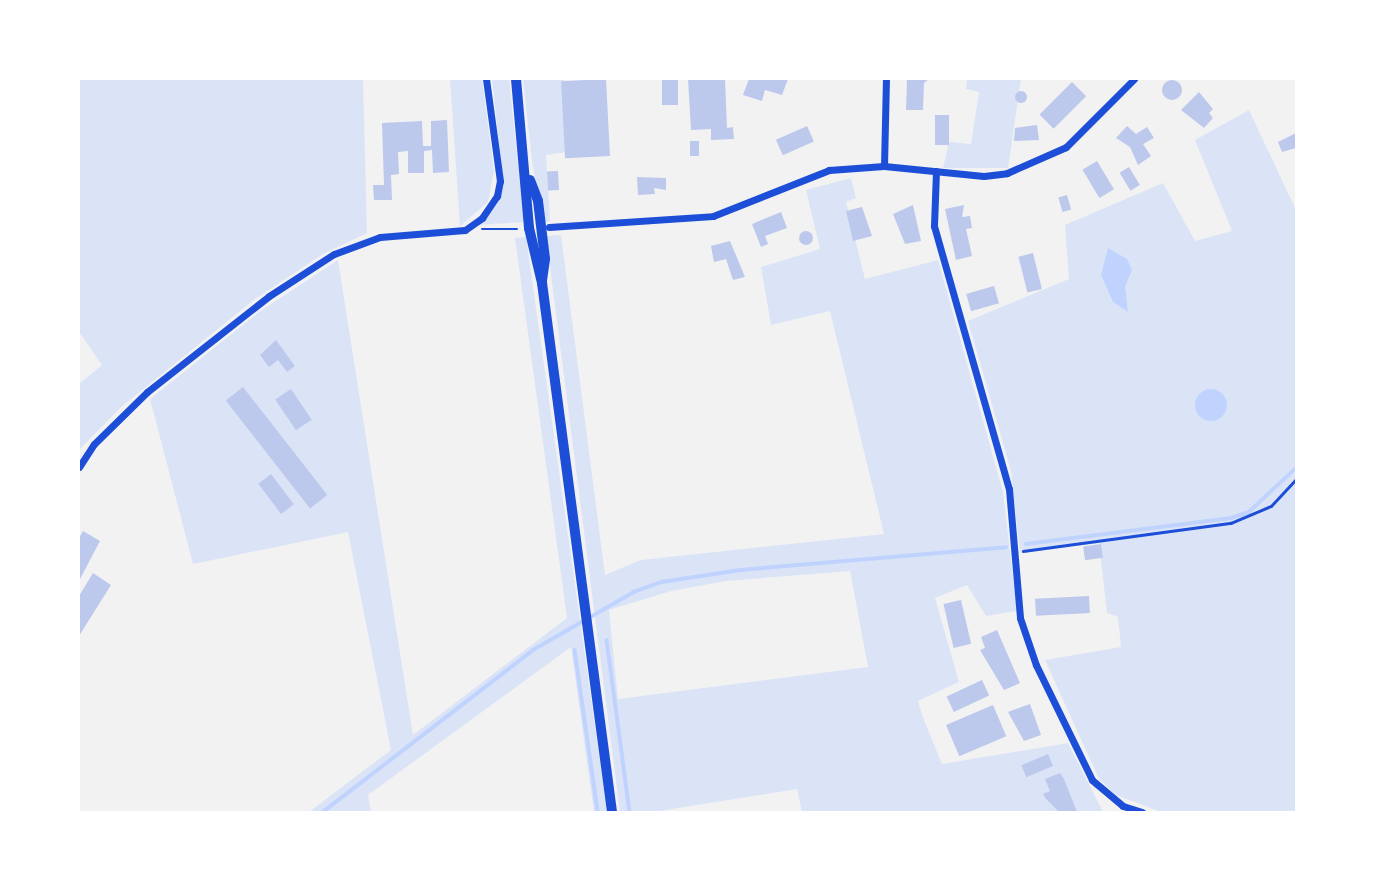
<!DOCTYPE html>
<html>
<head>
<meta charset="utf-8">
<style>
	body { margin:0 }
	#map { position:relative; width:1375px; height:891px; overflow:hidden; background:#f2f2f2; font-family:Helvetica,sans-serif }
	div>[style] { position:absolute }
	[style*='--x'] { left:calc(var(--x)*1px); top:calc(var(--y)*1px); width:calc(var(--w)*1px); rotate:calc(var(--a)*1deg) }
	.green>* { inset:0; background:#dbe4f7 }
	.water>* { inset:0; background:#bfd3fe }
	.round { border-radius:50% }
	.stream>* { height:3.5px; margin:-1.75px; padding:0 1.75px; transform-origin:1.75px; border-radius:1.75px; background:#bfd3fe }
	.building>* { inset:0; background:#bdc9ec; transform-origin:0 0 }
	.path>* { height:2.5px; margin:-1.25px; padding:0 1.25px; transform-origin:1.25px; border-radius:1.25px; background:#1d4ed8 }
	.minor>* { height:7px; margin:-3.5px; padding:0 3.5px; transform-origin:3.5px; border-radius:3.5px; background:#1d4ed8 }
	.secondary>* { height:10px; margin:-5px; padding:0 5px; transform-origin:5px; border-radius:5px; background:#1d4ed8 }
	span { translate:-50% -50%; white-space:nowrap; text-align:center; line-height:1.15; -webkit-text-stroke:7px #fff; paint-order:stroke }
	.frame { position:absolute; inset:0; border:80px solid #fff; pointer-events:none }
</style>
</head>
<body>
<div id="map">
	<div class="green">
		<div style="clip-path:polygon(79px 79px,363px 79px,367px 233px,323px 254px,255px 299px,121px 407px,79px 450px,79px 384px,102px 365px,79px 332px)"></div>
		<div style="clip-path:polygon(450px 79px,482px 79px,494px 171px,488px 202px,460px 226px)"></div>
		<div style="clip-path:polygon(492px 79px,509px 79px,524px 222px,477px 225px,493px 209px,503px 180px)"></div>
		<div style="clip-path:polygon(523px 79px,564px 79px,567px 152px,546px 155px,550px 221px,544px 222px,532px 161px)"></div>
		<div style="clip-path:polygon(967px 79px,1021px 79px,1008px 168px,943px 168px,949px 142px,971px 144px,979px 92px,966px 89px)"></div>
		<div style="clip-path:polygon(1249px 110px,1296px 210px,1296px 812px,1161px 812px,1116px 795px,1099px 779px,1045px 660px,1121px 647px,1118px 617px,1107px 613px,1099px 543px,1020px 553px,1011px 471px,968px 321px,1069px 279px,1065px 225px,1163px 183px,1195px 241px,1232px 231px,1195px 140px)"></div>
		<div style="clip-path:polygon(evenodd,851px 178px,856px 198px,846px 202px,865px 279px,938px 260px,1003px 492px,1017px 611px,986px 616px,967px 585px,935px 598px,959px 682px,918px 701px,922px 715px,942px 764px,1068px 743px,1103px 812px,802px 812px,797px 789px,654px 812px,620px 812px,546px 236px,561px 235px,605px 575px,641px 560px,884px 534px,830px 311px,771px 325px,761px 267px,820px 249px,806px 190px,851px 178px,850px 571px,868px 667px,618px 699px,609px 610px,671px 591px,726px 581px,850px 571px)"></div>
		<div style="clip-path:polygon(526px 237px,607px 812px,594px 812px,571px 647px,368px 795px,371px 812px,309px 812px,391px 750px,348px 532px,193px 564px,150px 399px,259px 312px,338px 260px,413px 735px,567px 618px,515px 238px)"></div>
	</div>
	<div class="water">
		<div style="clip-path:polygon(1108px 248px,1127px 259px,1132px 270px,1125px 287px,1128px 312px,1113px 302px,1101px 275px)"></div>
		<div class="round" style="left:1195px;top:389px;width:32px;height:32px"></div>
	</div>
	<div class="stream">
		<div style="--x:1026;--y:544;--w:207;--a:-7.2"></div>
		<div style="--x:1231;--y:518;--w:19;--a:-18"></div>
		<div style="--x:1249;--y:512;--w:64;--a:-43.1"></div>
		<div style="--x:607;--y:640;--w:174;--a:82.4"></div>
		<div style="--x:575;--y:650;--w:164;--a:81.9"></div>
		<div style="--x:323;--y:812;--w:265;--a:-37.6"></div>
		<div style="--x:533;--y:650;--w:116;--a:-29.9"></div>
		<div style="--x:634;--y:592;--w:30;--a:-20"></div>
		<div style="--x:662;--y:582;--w:79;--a:-8.7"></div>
		<div style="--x:740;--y:570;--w:267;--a:-4.9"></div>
	</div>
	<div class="building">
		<div style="left:606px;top:79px;width:77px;height:45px;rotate:87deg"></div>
		<div style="left:662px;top:79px;width:16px;height:26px"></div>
		<div style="clip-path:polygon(688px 79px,725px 79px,727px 128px,733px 127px,734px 139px,711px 140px,711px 129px,691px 130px)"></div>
		<div style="clip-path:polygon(749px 79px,788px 79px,782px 95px,765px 90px,762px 101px,743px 95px)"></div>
		<div style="clip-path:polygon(907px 79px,929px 79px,924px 83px,923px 110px,906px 110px)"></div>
		<div class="round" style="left:1162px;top:80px;width:20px;height:20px"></div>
		<div style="left:1072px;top:82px;width:20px;height:46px;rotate:45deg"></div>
		<div class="round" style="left:1015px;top:91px;width:12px;height:12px"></div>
		<div style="clip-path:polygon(1199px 92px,1213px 109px,1209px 113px,1213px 118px,1204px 128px,1181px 110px)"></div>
		<div style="left:935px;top:115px;width:14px;height:30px"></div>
		<div style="clip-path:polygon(447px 120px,449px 172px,433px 173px,432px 150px,424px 151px,424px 173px,408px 173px,408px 151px,398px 152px,399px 174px,391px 175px,392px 200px,374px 200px,373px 185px,384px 185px,382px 123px,422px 121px,423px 146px,431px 146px,431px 121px)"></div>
		<div style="clip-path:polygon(1037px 125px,1039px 140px,1014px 141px,1015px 128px)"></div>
		<div style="left:807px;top:126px;width:17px;height:34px;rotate:66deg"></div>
		<div style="clip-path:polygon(1127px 126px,1136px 134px,1147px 127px,1154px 138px,1143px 144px,1151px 156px,1138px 165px,1130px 147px,1116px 138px)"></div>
		<div style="clip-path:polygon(1296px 133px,1296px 148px,1282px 152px,1278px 142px)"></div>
		<div style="left:690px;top:141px;width:9px;height:15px"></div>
		<div style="left:1097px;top:161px;width:33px;height:17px;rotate:59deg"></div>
		<div style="left:1129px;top:167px;width:21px;height:11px;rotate:59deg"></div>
		<div style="left:558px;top:171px;width:19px;height:11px;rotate:87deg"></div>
		<div style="clip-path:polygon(637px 177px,666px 178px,666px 190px,654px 188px,655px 194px,638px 195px)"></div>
		<div style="left:1067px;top:195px;width:15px;height:9px;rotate:74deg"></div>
		<div style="clip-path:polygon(913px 205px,921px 241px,905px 244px,893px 214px)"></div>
		<div style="clip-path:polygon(964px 205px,962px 217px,970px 216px,972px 228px,966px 229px,972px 256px,956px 260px,945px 209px)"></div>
		<div style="clip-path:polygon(862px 207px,872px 236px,853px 241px,846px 211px)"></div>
		<div style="clip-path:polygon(781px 212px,787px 228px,765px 236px,768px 244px,761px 247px,752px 224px)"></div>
		<div class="round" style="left:799px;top:231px;width:14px;height:14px"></div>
		<div style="clip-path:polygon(730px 241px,745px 277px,733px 280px,726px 259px,714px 262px,711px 246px)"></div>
		<div style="left:1033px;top:253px;width:37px;height:15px;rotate:76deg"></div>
		<div style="left:994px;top:286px;width:18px;height:29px;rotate:74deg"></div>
		<div style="clip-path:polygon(276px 340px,295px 366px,287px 372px,278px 360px,269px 367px,260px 355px)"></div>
		<div style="left:243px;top:387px;width:137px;height:22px;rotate:52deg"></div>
		<div style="left:291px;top:389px;width:37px;height:19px;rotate:56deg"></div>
		<div style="left:271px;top:474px;width:38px;height:16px;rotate:53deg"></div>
		<div style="clip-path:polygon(83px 531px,100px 541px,79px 581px,79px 538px)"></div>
		<div style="left:1101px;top:544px;width:14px;height:18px;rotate:82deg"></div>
		<div style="clip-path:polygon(93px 573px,111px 585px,79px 636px,79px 596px)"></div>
		<div style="left:1089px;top:596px;width:17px;height:54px;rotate:87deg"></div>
		<div style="left:961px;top:600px;width:45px;height:18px;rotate:77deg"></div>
		<div style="clip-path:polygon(997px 630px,1020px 683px,1004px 690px,980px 650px,985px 648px,981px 637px)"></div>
		<div style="left:982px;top:680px;width:17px;height:39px;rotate:65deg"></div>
		<div style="clip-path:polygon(1030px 704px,1041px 735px,1024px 741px,1008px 712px)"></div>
		<div style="left:993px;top:705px;width:34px;height:51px;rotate:67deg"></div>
		<div style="left:1048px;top:754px;width:13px;height:29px;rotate:67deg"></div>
		<div style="clip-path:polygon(1060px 773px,1064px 779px,1077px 812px,1059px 812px,1046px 799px,1043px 794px,1050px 791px,1045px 779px)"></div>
	</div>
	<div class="path">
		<div style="--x:482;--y:229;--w:35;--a:0"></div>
		<div style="--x:1023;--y:551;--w:210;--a:-7.7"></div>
		<div style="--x:1231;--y:523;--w:43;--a:-23"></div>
		<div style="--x:1271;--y:506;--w:37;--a:-47"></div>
	</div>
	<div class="minor">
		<div style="--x:884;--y:166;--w:87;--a:-88.7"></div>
		<div style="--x:936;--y:171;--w:55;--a:92.1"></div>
		<div style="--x:934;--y:226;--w:273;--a:74.1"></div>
		<div style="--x:1009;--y:489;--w:129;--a:85.1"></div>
		<div style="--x:1020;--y:618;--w:50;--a:71.2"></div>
		<div style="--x:1036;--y:665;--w:128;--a:64"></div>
		<div style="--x:1092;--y:780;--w:40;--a:40"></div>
		<div style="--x:1123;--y:806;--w:20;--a:18"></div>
		<div style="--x:549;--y:227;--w:164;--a:-3.8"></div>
		<div style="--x:713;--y:216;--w:125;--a:-21.6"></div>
		<div style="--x:829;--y:170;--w:55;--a:-4.2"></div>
		<div style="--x:884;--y:166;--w:100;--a:5.7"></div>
		<div style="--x:984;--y:176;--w:23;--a:-7"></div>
		<div style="--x:1007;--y:173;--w:64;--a:-23.8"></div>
		<div style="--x:1066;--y:147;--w:96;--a:-45"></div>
		<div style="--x:79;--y:467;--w:27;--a:-57"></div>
		<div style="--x:94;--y:444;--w:74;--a:-44.5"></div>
		<div style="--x:147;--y:392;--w:155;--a:-38.2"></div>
		<div style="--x:269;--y:296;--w:77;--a:-32.9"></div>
		<div style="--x:334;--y:254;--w:49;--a:-20.3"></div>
		<div style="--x:380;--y:237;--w:85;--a:-4.7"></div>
		<div style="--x:465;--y:230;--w:21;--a:-35"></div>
		<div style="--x:482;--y:218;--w:27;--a:-56"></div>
		<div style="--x:497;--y:196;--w:15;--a:-79"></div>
		<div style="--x:500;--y:181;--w:103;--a:-97.8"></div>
	</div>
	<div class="secondary">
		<div style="--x:516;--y:79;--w:150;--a:85"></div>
		<div style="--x:529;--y:228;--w:57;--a:76.7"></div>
		<div style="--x:542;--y:283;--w:534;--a:82.46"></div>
		<div style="--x:530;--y:180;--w:22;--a:69"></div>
		<div style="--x:538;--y:201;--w:58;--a:83.1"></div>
		<div style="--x:545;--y:259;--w:22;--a:98"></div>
	</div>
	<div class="frame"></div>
</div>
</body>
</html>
